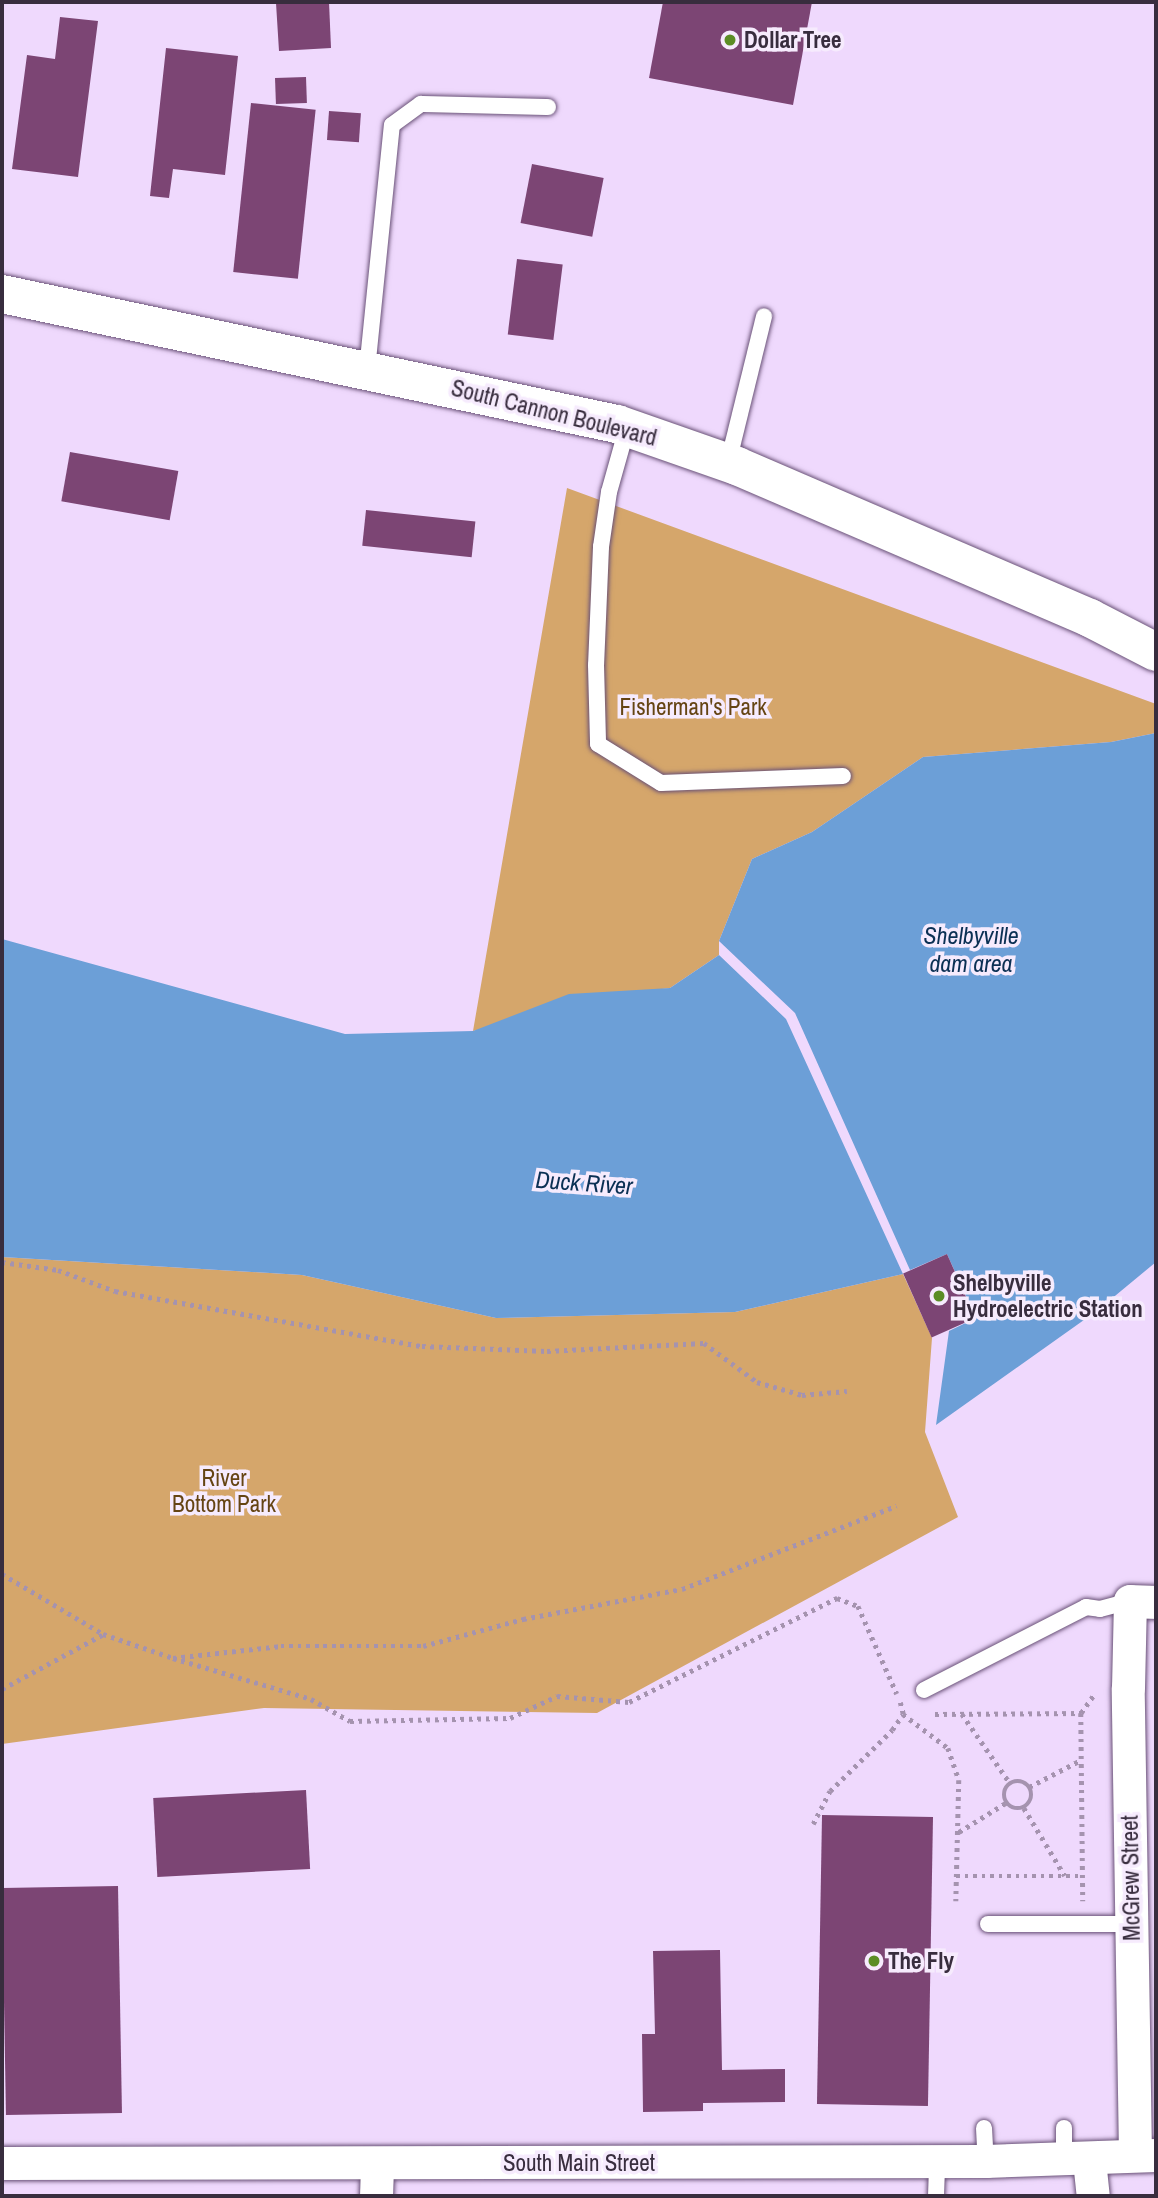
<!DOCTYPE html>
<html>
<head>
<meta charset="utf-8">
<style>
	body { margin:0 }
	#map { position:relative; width:1158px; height:2198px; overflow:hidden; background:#efd9fd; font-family:"Archivo Narrow",sans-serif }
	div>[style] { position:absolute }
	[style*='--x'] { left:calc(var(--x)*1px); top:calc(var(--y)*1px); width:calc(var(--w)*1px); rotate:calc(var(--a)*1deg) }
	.green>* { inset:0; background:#d5a66b }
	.water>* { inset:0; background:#6c9fd7 }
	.building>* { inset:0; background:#7c4574; transform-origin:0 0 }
	.path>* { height:4.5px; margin-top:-2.25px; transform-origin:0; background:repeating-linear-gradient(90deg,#a593af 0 3.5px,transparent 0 8.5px) }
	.path>.ring { margin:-2.25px; padding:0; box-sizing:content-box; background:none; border:4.5px solid #a593af; border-radius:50% }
	.roads { filter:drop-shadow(0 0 2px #695177) drop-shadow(0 0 2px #695177) }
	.service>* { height:16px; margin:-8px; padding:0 8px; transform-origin:8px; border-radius:8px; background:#fff }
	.minor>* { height:33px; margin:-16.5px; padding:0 16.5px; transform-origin:16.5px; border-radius:16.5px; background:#fff }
	.trunk>* { height:38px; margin:-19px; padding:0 19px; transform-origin:19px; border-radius:19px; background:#fff }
	.dots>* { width:19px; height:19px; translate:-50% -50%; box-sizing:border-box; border:4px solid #f6ebfd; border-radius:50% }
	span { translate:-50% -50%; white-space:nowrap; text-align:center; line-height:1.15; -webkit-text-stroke:7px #f6ebfd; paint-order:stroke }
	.poi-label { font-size:23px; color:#382d3e; font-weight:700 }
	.left { translate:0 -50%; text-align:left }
	.street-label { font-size:23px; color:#382d3e }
	.park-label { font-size:23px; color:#654413 }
	.water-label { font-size:24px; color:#0b3054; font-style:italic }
	.frame { position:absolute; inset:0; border:4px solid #382d3e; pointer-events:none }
</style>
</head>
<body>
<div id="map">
	<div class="green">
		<div style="clip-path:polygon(567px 488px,1156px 704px,1156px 733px,1111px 742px,923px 757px,812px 832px,752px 859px,719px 941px,719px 955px,670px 988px,638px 992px,473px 1031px)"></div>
		<div style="clip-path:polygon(2px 1257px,302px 1275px,496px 1318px,735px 1312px,903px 1274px,932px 1338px,925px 1432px,958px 1517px,597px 1713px,264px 1708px,2px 1744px)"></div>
	</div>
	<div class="water">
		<div style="clip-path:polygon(1156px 733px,1156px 1262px,1098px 1310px,936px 1425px,949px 1331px,976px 1318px,947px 1254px,910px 1270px,795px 1013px,719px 941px,752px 859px,812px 832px,923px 757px,1111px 742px)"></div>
		<div style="clip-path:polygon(2px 939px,345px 1034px,473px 1031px,569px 994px,670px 988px,719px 955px,786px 1019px,903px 1274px,735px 1312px,496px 1318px,302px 1275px,2px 1257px)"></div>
	</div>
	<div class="building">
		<div style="clip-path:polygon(291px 2px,329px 2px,331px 48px,279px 51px,276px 3px)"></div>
		<div style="clip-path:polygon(663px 2px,812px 2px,793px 105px,649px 78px)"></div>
		<div style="clip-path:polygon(60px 17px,98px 21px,78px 177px,12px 169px,27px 55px,55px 59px)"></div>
		<div style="clip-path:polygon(166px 48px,238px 56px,225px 175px,173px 169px,169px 198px,150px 196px)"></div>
		<div style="left:306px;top:77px;width:26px;height:31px;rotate:88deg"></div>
		<div style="left:251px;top:103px;width:65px;height:170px;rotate:6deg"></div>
		<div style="left:329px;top:111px;width:32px;height:29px;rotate:4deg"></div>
		<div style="left:532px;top:164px;width:73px;height:60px;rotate:11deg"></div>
		<div style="left:517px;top:259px;width:46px;height:76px;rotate:7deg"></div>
		<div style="left:70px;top:452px;width:110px;height:50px;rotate:10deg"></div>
		<div style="left:366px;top:510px;width:110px;height:36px;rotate:6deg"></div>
		<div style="left:947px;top:1254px;width:70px;height:48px;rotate:66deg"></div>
		<div style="left:306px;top:1790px;width:79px;height:153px;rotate:87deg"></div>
		<div style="left:933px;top:1817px;width:289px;height:111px;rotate:91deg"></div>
		<div style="left:118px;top:1886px;width:227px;height:116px;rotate:89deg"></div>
		<div style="clip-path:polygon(720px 1950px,722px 2070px,785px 2069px,785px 2102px,703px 2103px,703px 2111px,643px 2112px,642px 2034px,655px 2034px,653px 1951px)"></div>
	</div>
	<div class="path">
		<div style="--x:2;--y:1262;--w:57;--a:8.1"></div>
		<div style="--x:58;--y:1270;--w:61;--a:20.2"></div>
		<div style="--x:115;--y:1291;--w:312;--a:10.2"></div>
		<div style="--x:422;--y:1346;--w:125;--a:2.3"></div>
		<div style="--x:547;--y:1351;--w:157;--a:-2.9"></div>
		<div style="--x:704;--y:1343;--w:66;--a:36.3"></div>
		<div style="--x:757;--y:1382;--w:47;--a:16.1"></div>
		<div style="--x:802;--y:1395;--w:45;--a:-5.1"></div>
		<div style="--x:2;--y:1574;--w:117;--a:30.7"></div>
		<div style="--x:103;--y:1634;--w:74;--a:18.9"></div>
		<div style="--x:173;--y:1658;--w:109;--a:-6.3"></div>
		<div style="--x:281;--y:1646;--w:142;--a:0"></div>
		<div style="--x:423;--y:1646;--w:104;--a:-15.1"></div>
		<div style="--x:523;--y:1619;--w:162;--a:-10.7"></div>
		<div style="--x:682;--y:1589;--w:230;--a:-21.2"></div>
		<div style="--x:173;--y:1658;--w:144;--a:16.5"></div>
		<div style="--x:311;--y:1699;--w:45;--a:29.4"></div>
		<div style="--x:350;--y:1721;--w:160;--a:-1.1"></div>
		<div style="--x:510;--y:1718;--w:52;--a:-25.1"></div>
		<div style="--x:557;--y:1696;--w:72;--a:4.8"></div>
		<div style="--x:629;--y:1702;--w:233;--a:-26.6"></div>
		<div style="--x:837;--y:1598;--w:22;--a:21"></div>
		<div style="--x:858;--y:1606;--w:96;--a:66.1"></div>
		<div style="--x:2;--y:1689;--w:114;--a:-28.4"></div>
		<div style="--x:1081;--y:1713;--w:188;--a:89.4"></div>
		<div style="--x:903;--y:1714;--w:56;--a:37.1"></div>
		<div style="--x:948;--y:1748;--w:34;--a:71"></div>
		<div style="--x:959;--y:1780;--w:121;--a:91.4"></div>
		<div style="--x:935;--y:1714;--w:146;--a:-0.4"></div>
		<div style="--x:1081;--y:1713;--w:21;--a:-55"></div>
		<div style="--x:962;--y:1714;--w:84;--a:55.2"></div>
		<div class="ring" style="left:1004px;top:1781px;width:23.5px;height:23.5px"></div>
		<div style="--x:1029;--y:1787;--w:59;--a:-27.4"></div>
		<div style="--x:1024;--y:1808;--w:79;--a:58.9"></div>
		<div style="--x:813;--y:1824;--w:37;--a:-63"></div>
		<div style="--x:830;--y:1791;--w:87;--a:-44.5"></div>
		<div style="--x:892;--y:1730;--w:19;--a:-55"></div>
		<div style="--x:903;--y:1714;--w:12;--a:-104"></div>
		<div style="--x:959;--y:1832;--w:57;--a:-32"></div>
		<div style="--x:956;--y:1876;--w:127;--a:0"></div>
	</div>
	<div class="roads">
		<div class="service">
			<div style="--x:367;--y:370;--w:246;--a:-84.2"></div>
			<div style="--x:392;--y:125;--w:36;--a:-36"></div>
			<div style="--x:421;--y:104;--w:127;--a:1.4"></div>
			<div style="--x:627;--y:428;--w:66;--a:105.7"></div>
			<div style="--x:609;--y:492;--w:56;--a:98.3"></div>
			<div style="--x:601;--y:547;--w:118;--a:92.4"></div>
			<div style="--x:596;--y:665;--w:79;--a:88.5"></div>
			<div style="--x:598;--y:744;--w:74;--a:31.8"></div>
			<div style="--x:661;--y:783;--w:182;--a:-2.2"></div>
			<div style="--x:728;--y:463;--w:151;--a:-76.2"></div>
			<div style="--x:924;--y:1690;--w:182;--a:-27.1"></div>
			<div style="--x:1086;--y:1607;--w:14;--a:8"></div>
			<div style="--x:1100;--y:1609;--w:31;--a:-15"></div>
			<div style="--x:988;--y:1924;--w:143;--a:0"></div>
			<div style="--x:984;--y:2128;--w:33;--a:87"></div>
			<div style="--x:1064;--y:2128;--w:32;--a:90"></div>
			<div style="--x:936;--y:2196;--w:35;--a:-88"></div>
		</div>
		<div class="minor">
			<div style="--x:1135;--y:2155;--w:467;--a:-90.9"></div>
			<div style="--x:1128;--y:1688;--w:87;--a:-88.7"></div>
			<div style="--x:1130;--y:1601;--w:26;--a:2"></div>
			<div style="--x:1089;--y:2160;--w:36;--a:84"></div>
			<div style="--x:2;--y:2163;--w:984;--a:-0.12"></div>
			<div style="--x:986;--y:2161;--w:170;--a:-2"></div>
			<div style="--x:376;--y:2196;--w:31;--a:-88"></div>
		</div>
		<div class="trunk">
			<div style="--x:2;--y:294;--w:629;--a:11.94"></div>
			<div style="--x:617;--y:424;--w:127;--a:19.3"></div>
			<div style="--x:737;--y:466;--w:384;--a:23.3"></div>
			<div style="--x:1090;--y:618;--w:74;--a:27.3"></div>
		</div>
	</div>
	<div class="dots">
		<div style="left:730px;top:40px;background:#5b8d25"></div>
		<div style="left:939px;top:1296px;background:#5b8d25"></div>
		<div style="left:874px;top:1961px;background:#5b8d25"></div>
	</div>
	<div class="poi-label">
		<span class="left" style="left:744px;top:40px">Dollar Tree</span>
		<span class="left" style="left:953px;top:1296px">Shelbyville<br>Hydroelectric Station</span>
		<span class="left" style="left:888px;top:1961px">The Fly</span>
	</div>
	<div class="street-label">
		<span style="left:554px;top:413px;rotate:14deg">South Cannon Boulevard</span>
		<span style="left:1131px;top:1878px;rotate:-91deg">McGrew Street</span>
		<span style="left:579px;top:2163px">South Main Street</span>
	</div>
	<div class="park-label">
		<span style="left:693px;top:707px">Fisherman's Park</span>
		<span style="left:224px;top:1491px">River<br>Bottom Park</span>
	</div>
	<div class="water-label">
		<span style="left:971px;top:950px">Shelbyville<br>dam area</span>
		<span style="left:584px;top:1183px;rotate:4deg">Duck River</span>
	</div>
	<div class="frame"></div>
</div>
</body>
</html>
